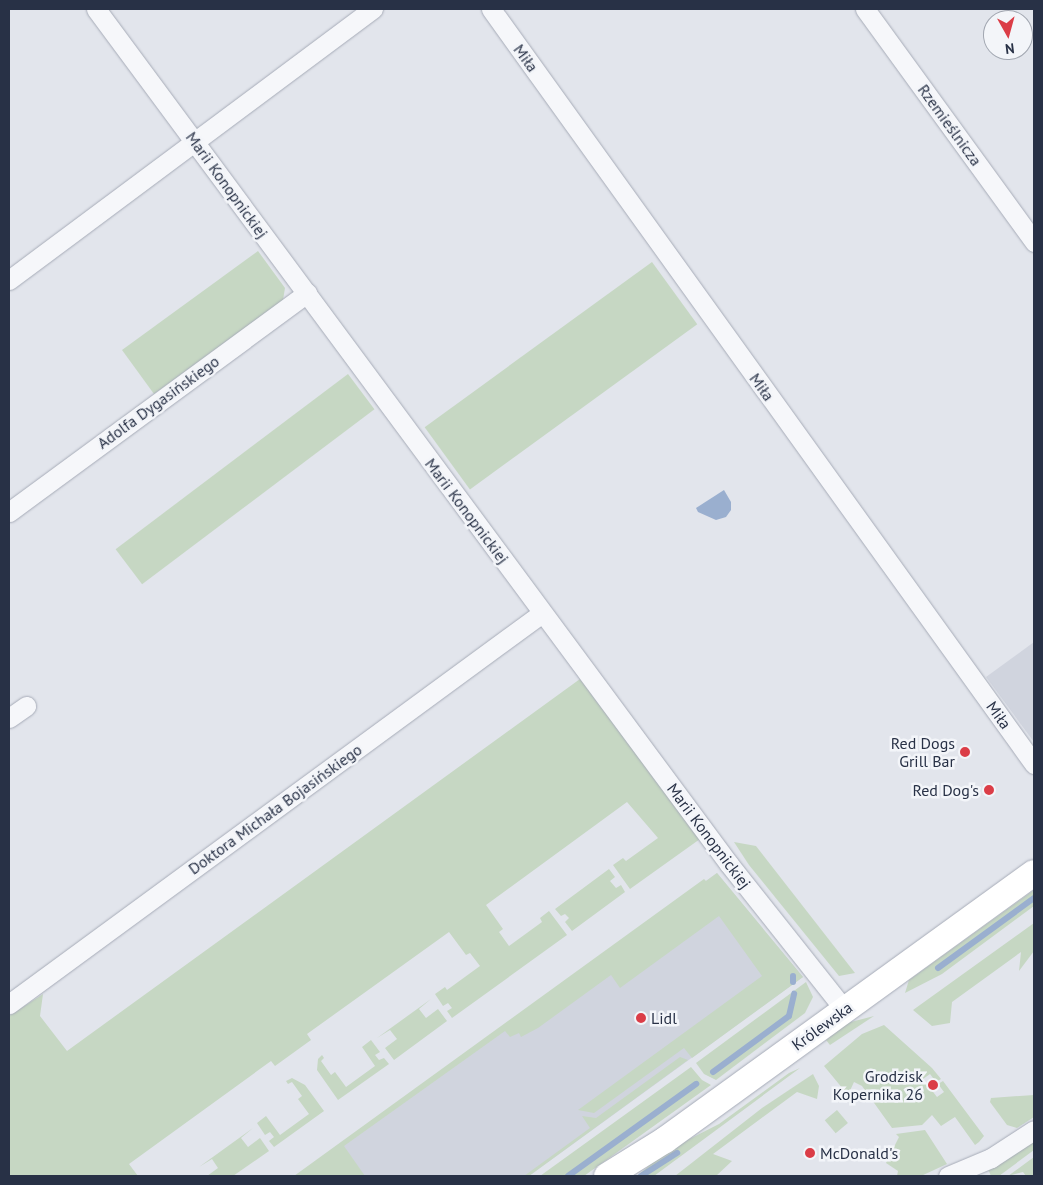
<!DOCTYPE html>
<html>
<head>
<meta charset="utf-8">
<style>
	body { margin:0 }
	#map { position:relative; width:1043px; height:1185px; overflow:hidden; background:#e2e5ec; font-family:"PT Sans",sans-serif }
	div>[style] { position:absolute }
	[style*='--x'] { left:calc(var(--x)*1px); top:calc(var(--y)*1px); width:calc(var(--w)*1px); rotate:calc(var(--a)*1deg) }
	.built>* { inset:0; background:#d0d4de }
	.green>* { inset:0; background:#c6d7c3; transform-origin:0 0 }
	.water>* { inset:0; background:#9aafcf }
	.stream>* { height:6px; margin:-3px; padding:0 3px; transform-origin:3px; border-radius:3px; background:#9aafcf }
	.roads { filter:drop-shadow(0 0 1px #a6abb7) drop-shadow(0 0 1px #a6abb7) }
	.street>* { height:19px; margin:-9.5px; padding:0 9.5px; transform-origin:9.5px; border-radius:9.5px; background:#f6f7fa }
	.secondary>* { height:26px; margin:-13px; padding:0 13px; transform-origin:13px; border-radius:13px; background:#fff }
	.dots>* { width:14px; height:14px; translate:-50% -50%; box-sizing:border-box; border:2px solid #f3f5f9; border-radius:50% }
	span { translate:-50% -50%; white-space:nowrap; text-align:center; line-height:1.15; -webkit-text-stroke:5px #f3f5f9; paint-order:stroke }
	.street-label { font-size:16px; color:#283146 }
	.poi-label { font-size:16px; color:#283146 }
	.right { translate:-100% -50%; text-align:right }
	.left { translate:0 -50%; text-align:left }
	.frame { position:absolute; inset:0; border:10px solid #283146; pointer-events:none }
	.north { position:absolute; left:983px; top:10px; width:50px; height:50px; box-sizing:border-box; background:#f3f5f9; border:1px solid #a2a7b1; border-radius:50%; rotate:173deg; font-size:14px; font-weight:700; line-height:20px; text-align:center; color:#283146 }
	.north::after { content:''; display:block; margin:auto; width:18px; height:22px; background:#db3d47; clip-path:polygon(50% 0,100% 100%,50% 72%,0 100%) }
</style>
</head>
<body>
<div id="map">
	<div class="built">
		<div style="clip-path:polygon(1034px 642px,1034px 742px,986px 677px)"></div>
		<div style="clip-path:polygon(717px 873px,803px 977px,529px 1176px,358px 1176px,338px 1148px)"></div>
	</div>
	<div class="green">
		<div style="clip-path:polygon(258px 251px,285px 288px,283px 300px,154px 394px,122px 350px)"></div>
		<div style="left:652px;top:262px;width:77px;height:281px;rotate:54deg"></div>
		<div style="left:348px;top:374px;width:44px;height:291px;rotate:53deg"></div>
		<div style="clip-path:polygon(580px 679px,700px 839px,630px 889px,613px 865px,623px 858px,626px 861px,658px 838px,627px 802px,486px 905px,503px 929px,499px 932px,509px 946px,542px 922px,540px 918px,549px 911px,567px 935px,452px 1018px,447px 1011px,452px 1008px,448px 1003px,443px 1006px,435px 994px,445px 987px,447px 990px,480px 966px,470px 953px,466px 955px,449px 932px,307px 1034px,311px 1040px,275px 1066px,271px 1061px,129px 1164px,138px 1176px,9px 1176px,9px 1016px,43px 994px,40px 1016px,67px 1051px)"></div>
		<div style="clip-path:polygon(734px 842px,756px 846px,855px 973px,839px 976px,749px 865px)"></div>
		<div style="clip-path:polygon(609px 869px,615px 877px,610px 881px,616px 888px,621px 885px,625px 892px,572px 931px,565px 922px,569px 918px,565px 914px,561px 916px,555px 909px)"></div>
		<div style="clip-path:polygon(717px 873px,803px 977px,692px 1058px,684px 1048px,594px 1113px,578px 1110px,762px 976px,719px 916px,620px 988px,611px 975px,538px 1028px,521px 1037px,519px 1033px,510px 1037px,505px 1031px,344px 1146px,365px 1176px,294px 1176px,704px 879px,706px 881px)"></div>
		<div style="clip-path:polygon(1034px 890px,1034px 906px,942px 974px,905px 993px,909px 980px)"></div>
		<div style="clip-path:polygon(1034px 923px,1034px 951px,1019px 971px,1021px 952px,952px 1002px,950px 1023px,932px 1026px,913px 1010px)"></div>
		<div style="clip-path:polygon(806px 982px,813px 997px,805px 1013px,716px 1080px,704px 1074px,696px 1063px)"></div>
		<div style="clip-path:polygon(431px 999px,419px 1009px,426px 1018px,438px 1009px,447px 1021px,394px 1060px,385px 1048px,397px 1039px,390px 1030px,377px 1038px)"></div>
		<div style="clip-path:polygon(874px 1016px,830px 1045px,826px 1040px,847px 1023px)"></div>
		<div style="clip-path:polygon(884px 1025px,932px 1068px,941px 1079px,936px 1082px,930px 1074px,923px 1079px,937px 1097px,944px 1092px,938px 1084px,943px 1081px,984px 1136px,979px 1142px,975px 1145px,955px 1117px,941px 1126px,932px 1115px,922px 1125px,892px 1128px,862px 1086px,854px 1082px,848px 1095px,824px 1066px,862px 1034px)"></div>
		<div style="clip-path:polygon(371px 1040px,380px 1052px,375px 1055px,379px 1060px,384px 1058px,389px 1064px,338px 1100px,317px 1070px,318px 1059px,322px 1055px,324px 1058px,321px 1061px,331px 1075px,335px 1072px,346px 1087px,375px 1066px,362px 1047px)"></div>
		<div style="clip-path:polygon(680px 1057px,688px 1060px,529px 1176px,524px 1176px,590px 1128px,582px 1116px,596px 1118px)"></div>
		<div style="clip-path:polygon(691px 1067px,702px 1080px,711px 1085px,584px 1176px,540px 1176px)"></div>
		<div style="clip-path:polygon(800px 1068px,654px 1176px,637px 1176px,666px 1151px,719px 1124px,789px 1073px)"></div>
		<div style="clip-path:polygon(813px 1074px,819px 1086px,817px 1099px,797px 1092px,713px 1154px,732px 1161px,716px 1176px,675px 1176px,762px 1108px)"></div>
		<div style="clip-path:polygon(292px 1078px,305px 1085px,324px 1111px,274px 1147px,269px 1141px,274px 1137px,270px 1132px,265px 1135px,257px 1123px,266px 1116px,280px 1135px,309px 1114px,298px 1099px,302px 1096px,292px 1082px,288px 1084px,286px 1081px)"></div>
		<div style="clip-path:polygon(1034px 1095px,1034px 1117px,1017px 1128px,1007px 1125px,990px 1102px,991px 1098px)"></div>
		<div style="left:837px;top:1110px;width:17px;height:16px;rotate:50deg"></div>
		<div style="clip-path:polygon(253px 1128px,241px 1138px,248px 1147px,260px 1138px,269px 1151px,233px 1176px,207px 1176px,218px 1168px,212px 1159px,199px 1167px)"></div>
		<div style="clip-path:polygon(925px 1130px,947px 1164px,921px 1176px,897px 1176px,898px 1171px,886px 1163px,899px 1137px,896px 1134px)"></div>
		<div style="clip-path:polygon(1034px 1141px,1034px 1150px,999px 1176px,991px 1176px,988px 1169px)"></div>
		<div style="clip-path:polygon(1034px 1157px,1034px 1176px,1026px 1176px,1023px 1172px,1008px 1176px)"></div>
	</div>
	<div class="water">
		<div style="clip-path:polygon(724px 490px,731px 502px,731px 510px,726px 517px,716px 520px,698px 512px,696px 508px)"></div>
	</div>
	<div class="stream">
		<div style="--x:938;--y:968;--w:119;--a:-36.1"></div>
		<div style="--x:793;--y:976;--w:6;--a:90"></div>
		<div style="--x:713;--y:1072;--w:94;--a:-36.4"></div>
		<div style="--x:789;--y:1016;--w:23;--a:-77"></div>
		<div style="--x:568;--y:1176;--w:158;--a:-35.7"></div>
		<div style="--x:641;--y:1176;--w:43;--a:-32.6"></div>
	</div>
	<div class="roads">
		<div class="street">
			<div style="--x:96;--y:9;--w:1064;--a:53.49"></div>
			<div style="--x:729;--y:864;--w:185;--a:51.6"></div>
			<div style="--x:491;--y:9;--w:930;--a:54.28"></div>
			<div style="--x:865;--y:9;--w:288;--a:54"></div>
			<div style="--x:9;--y:280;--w:454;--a:-36.7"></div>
			<div style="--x:9;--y:512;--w:370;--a:-36.3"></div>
			<div style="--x:9;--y:718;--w:21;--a:-35"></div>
			<div style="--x:9;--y:1004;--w:661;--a:-36.26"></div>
			<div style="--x:948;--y:1176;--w:47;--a:-22.7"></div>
			<div style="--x:991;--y:1158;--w:51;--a:-33.1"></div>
		</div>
		<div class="secondary">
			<div style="--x:607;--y:1176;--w:68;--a:-31.8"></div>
			<div style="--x:665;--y:1140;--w:455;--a:-35.9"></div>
		</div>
	</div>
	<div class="dots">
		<div style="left:965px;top:752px;background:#db3d47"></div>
		<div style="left:989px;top:790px;background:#db3d47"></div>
		<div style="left:641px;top:1018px;background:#db3d47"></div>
		<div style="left:933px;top:1085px;background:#db3d47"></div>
		<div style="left:810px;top:1153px;background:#db3d47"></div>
	</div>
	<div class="street-label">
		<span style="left:526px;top:58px;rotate:54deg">Miła</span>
		<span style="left:950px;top:125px;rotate:54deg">Rzemieślnicza</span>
		<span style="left:227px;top:185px;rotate:54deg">Marii Konopnickiej</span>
		<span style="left:762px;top:387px;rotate:54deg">Miła</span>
		<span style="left:158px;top:402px;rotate:-36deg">Adolfa Dygasińskiego</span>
		<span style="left:467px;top:511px;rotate:53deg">Marii Konopnickiej</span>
		<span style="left:999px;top:715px;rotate:54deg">Miła</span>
		<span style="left:275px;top:809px;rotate:-36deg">Doktora Michała Bojasińskiego</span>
		<span style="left:709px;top:836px;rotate:53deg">Marii Konopnickiej</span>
		<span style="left:822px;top:1026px;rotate:-36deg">Królewska</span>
	</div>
	<div class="poi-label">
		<span class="right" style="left:955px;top:752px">Red Dogs<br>Grill Bar</span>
		<span class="right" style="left:979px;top:790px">Red Dog's</span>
		<span class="left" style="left:651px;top:1018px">Lidl</span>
		<span class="right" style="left:923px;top:1085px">Grodzisk<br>Kopernika 26</span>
		<span class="left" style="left:820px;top:1153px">McDonald's</span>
	</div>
	<div class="frame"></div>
	<div class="north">N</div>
</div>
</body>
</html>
